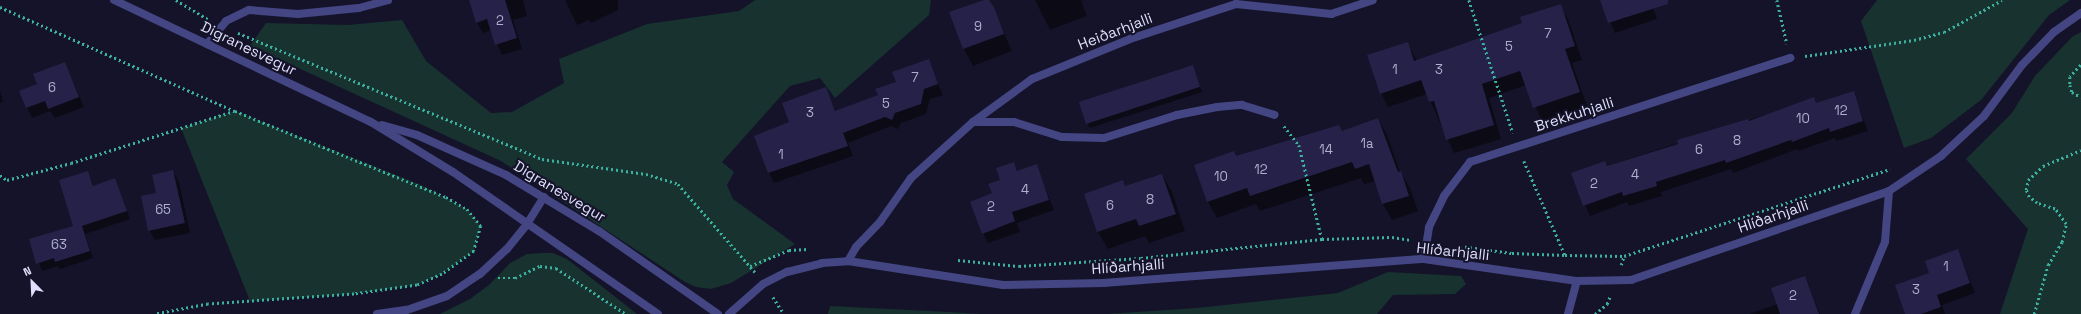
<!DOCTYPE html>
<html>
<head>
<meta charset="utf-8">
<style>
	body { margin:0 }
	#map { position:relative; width:2081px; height:314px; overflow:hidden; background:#151329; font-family:"Space Grotesk",sans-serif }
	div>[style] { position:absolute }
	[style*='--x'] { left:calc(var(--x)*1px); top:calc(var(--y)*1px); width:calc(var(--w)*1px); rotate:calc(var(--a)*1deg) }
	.green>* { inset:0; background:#17322f }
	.shadow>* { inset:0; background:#0007 }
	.building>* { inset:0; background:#252148; transform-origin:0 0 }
	.path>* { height:2.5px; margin-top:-1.25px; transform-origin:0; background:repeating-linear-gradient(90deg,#3db19f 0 2px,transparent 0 5px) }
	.minor>* { height:8px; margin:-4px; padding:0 4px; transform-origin:4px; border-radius:4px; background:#434683 }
	.tertiary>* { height:8px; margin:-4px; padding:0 4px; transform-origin:4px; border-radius:4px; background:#434683 }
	span { translate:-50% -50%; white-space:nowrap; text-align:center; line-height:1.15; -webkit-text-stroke:4px #151329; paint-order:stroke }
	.number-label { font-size:13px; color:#b0afcf }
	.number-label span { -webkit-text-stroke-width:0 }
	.street-label { font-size:15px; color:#dfdefc }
	.north { position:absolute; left:12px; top:262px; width:40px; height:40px; -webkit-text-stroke:3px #151329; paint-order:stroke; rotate:336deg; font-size:11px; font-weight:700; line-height:16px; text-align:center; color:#dfdefc }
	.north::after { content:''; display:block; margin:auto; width:14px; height:18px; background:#dfdefc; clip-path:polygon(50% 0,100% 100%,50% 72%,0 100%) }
</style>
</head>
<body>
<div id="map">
	<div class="green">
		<div style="clip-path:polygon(755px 0,931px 0,929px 15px,835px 98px,820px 78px,790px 86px,722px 162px,734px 172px,727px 185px,733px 199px,795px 244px,731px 283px,711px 289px,696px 287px,685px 282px,501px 161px,250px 46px,266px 23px,348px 25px,402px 20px,426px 61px,491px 113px,512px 112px,564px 83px,559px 59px,647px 24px,739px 11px)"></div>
		<div style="clip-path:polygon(1877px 0,2070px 0,2049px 15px,1981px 100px,1931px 138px,1904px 148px,1861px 21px)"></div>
		<div style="clip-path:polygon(2081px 32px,2081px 314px,2000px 314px,2028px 229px,1966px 159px,2012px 113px,2035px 76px,2072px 37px)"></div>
		<div style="clip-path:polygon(235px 111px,421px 185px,467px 209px,481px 226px,474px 251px,442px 274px,417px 285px,354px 294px,250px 301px,181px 128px)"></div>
		<div style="clip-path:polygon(541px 253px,553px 253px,567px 259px,637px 314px,440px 314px,470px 299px,489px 285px,510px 263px,527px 254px)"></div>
		<div style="clip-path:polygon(1388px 272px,1461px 276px,1466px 284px,1455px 294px,1393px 295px,1377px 314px,1106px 314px,1197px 308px,1338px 293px)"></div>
		<div style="clip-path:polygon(830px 306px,949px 312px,981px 314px,828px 314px)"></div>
	</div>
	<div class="shadow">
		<div style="clip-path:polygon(470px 0,523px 0,527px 16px,513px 20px,522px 49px,502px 55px,491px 30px,483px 33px,477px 23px)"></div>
		<div style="clip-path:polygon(565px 0,618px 0,618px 10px,591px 23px,589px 20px,577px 25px)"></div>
		<div style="clip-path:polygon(989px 0,1012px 51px,973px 66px,964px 49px,951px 13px)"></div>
		<div style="clip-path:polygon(1035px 0,1084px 0,1081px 1px,1087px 16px,1050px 30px)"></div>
		<div style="clip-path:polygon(1601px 0,1650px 0,1657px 19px,1615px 33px)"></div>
		<div style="clip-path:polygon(1560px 5px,1568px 19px,1582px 60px,1572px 63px,1587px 106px,1542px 121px,1526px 85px,1489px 98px,1501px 139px,1454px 153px,1427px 94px,1388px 107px,1381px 93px,1407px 43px,1417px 61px,1523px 23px)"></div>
		<div style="clip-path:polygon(928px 61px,943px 95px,930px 99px,926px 114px,901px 123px,898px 129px,891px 126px,848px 143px,853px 156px,774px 183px,769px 173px,790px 123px,825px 88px,836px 112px,879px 96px)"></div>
		<div style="clip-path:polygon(65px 63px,84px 107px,55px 118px,50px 111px,32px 118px,20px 92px,39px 85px)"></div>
		<div style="clip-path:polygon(1193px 66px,1202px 92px,1090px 128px,1087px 123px,1080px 103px)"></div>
		<div style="clip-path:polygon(0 90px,3px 102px,0 103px)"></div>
		<div style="clip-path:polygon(1853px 92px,1868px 131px,1836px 141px,1835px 138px,1798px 151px,1797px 149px,1733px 173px,1731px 169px,1661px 192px,1662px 196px,1629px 206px,1627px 202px,1590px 216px,1572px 174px,1607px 166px,1814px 99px,1817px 104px)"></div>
		<div style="clip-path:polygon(1378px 119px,1387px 135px,1400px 172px,1410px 188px,1418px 211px,1392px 220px,1383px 204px,1376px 181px,1364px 184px,1361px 178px,1260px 211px,1256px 204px,1217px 218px,1208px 202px,1195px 166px,1342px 132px)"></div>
		<div style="clip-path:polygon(1013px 163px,1018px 171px,1036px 165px,1054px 210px,1017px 223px,1020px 232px,988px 243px,983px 233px,993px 194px)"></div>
		<div style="clip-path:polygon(88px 172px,94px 186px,115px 179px,130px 219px,85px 234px,93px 258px,60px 269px,58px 266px,42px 271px,30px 240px,74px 226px)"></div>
		<div style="clip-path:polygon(173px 172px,179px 182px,190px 233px,155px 240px,149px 230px,157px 194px)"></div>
		<div style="clip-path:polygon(1162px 175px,1172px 192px,1185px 231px,1149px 243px,1145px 236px,1108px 249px,1098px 232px,1085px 194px,1123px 181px,1126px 187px)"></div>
		<div style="clip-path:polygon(1958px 250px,1975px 293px,1942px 305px,1945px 314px,1906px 314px)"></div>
		<div style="clip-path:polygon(1805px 277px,1820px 314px,1749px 314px,1778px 304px)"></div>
	</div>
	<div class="building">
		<div style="clip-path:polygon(469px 0,505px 0,517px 38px,495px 45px,487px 19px,476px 23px)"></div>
		<div style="clip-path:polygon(984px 0,989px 0,994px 7px,1004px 34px,963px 49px,949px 12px)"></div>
		<div style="clip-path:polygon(1600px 0,1668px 0,1668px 4px,1608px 23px)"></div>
		<div style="clip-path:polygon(1561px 4px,1575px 46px,1565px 49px,1580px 92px,1533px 108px,1520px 71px,1482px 84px,1494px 125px,1446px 140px,1434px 101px,1429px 102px,1421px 80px,1380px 94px,1367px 55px,1408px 42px,1414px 61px,1522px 23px,1520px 17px)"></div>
		<div style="clip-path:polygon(929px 59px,938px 84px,924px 89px,921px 104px,895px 113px,892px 120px,885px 117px,843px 133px,848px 146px,768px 173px,754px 136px,789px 122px,782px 103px,826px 87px,835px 111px,878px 95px,875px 89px,896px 82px,892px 72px)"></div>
		<div style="clip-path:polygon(65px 62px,79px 97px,48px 109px,45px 101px,26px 108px,19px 91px,37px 84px,33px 74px)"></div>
		<div style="left:1193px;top:65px;width:23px;height:120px;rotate:72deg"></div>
		<div style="clip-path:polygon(1854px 91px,1863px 121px,1830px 132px,1829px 128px,1792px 142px,1791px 140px,1726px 163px,1725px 160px,1656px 182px,1657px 186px,1623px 196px,1622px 192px,1583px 206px,1571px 173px,1605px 161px,1607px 166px,1678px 144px,1677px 140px,1748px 119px,1749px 121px,1814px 97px,1816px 103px)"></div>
		<div style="clip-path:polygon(1378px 118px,1398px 172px,1401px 171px,1409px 196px,1382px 204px,1369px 164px,1355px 169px,1352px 162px,1250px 196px,1247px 188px,1207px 202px,1194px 165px,1234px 151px,1236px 156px,1339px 125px,1342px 131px)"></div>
		<div style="clip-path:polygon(1014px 162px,1017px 171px,1037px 164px,1049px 200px,1012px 212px,1015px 221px,982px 234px,970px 202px,992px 193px,988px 184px,1000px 180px,996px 168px)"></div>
		<div style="clip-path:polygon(173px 170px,185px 223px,148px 231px,141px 196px,156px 193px,152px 175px)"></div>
		<div style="clip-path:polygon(88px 171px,93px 186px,115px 178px,127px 211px,82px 226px,90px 251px,55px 262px,54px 258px,36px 264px,29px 239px,73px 226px,59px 180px)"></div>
		<div style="clip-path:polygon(1162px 174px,1176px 214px,1139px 226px,1136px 219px,1097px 232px,1084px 194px,1123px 180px,1125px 186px)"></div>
		<div style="clip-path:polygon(1958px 249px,1970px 283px,1937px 295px,1941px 307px,1921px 314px,1905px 314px,1895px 285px,1929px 273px,1925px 261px)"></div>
		<div style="clip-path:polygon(1805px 276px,1819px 314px,1780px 314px,1771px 288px)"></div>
	</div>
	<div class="path">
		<div style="--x:176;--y:0;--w:37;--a:31"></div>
		<div style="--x:1469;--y:0;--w:140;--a:71.7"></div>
		<div style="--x:1777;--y:0;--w:45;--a:77.2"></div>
		<div style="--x:0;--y:7;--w:257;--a:23.9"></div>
		<div style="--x:235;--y:111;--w:228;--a:22.2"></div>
		<div style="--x:446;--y:197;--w:24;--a:30"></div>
		<div style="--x:467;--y:209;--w:22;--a:51"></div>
		<div style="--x:481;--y:226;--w:26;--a:106"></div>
		<div style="--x:474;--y:251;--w:39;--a:144"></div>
		<div style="--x:442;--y:274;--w:27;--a:156"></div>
		<div style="--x:417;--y:285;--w:64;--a:171.9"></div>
		<div style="--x:354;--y:294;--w:146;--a:176.1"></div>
		<div style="--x:208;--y:304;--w:53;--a:169.1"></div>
		<div style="--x:238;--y:33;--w:329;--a:22.5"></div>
		<div style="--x:542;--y:159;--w:105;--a:8.2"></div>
		<div style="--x:646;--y:174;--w:34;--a:17"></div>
		<div style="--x:678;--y:184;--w:117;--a:48.8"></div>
		<div style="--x:1805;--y:56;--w:110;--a:-8.4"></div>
		<div style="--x:1914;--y:40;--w:31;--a:-15"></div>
		<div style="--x:1944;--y:32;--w:66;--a:-28.9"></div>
		<div style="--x:2081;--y:65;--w:16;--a:133"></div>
		<div style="--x:2070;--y:77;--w:8;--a:90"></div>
		<div style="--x:2070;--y:85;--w:7;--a:74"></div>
		<div style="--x:2072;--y:92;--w:10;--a:29"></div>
		<div style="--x:1284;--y:126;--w:24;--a:52"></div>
		<div style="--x:1299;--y:145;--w:97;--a:76.3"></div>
		<div style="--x:1524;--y:161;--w:103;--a:66.4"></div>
		<div style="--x:1565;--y:255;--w:59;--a:1"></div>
		<div style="--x:1624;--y:256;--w:280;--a:-18.1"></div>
		<div style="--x:0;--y:175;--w:9;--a:36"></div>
		<div style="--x:7;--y:180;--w:66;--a:-14.9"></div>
		<div style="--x:71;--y:163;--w:171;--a:-17.7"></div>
		<div style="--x:1460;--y:246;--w:52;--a:7.7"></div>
		<div style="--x:1512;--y:253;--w:53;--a:2.2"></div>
		<div style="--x:958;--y:260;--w:61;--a:5.6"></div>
		<div style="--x:1019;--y:266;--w:122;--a:-3.8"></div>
		<div style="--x:1141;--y:258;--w:182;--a:-6"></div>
		<div style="--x:1322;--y:239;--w:70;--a:-1.6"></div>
		<div style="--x:1392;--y:237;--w:20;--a:9"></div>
		<div style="--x:1621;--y:265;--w:9;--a:-72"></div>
		<div style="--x:750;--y:266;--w:42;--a:-22.3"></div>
		<div style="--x:789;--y:250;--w:19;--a:-3"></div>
		<div style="--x:498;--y:278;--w:17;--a:0"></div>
		<div style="--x:515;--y:278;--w:28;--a:-26"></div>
		<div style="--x:540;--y:266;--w:16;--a:7"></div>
		<div style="--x:556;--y:268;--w:84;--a:33.3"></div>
		<div style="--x:773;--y:297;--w:20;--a:57"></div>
		<div style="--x:1595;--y:314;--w:16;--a:-40"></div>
		<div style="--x:1607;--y:304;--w:9;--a:-69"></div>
		<div style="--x:2034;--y:314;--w:51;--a:-74.1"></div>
		<div style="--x:2048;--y:265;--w:27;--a:-59"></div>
		<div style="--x:2062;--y:242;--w:18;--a:-77"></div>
		<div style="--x:2066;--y:224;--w:19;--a:-126"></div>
		<div style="--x:2055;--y:209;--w:19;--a:-162"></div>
		<div style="--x:2037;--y:203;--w:10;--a:-143"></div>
		<div style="--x:2029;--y:197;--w:8;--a:-113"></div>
		<div style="--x:2026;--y:190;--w:10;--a:-79"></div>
		<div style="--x:2028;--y:180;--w:21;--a:-43"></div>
		<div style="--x:2043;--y:166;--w:41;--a:-22.8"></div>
	</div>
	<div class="minor">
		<div style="--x:207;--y:44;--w:30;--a:-50"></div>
		<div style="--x:226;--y:21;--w:25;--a:-26"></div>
		<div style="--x:249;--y:10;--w:49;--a:4.7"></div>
		<div style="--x:298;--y:14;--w:61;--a:-5.6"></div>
		<div style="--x:359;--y:8;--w:30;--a:-15"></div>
		<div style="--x:973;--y:122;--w:41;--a:0"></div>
		<div style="--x:1014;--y:122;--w:50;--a:17.4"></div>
		<div style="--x:1062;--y:137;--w:42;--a:1.4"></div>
		<div style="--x:1104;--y:138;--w:77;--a:-17.5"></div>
		<div style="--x:1177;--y:115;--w:41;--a:-11.3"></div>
		<div style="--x:1217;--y:107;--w:25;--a:-5"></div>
		<div style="--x:1242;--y:105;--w:34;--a:17"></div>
		<div style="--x:1424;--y:259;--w:32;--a:-81"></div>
		<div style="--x:1429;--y:227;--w:34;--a:-64"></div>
		<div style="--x:1444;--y:196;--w:43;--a:-52.6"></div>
		<div style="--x:1470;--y:162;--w:337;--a:-18"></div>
		<div style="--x:848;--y:261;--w:16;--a:-60"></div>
		<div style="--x:856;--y:247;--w:35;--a:-46"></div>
		<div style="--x:880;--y:222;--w:54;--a:-54.8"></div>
		<div style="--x:911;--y:178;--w:84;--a:-42.1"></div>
		<div style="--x:973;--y:122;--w:73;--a:-36.1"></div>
		<div style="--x:1032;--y:79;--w:106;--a:-22.2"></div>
		<div style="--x:1130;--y:39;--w:112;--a:-18.3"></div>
		<div style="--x:1236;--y:4;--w:96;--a:6"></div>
		<div style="--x:1331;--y:14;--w:44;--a:-18.4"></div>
		<div style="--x:1568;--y:314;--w:34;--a:-75"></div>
		<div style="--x:1855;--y:314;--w:78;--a:-67.4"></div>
		<div style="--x:1885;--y:242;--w:51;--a:-85.5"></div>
	</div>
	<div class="tertiary">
		<div style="--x:114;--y:0;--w:284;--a:25.4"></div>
		<div style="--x:371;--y:122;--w:96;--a:31.4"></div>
		<div style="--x:453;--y:172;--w:249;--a:34.7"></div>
		<div style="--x:382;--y:125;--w:36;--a:16"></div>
		<div style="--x:417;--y:135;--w:98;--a:24.2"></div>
		<div style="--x:506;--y:175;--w:109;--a:31.1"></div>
		<div style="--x:599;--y:231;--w:145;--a:34.9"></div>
		<div style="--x:377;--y:314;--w:30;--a:-8"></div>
		<div style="--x:407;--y:310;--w:42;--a:-19.3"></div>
		<div style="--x:447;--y:296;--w:40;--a:-34"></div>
		<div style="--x:480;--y:274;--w:37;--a:-43"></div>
		<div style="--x:507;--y:249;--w:32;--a:-51"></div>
		<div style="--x:527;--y:224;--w:32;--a:-58"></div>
		<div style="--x:729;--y:314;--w:45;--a:-41.4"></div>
		<div style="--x:763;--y:284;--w:27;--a:-27"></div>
		<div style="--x:787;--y:272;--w:36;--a:-14"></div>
		<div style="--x:822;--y:263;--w:26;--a:-4"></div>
		<div style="--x:848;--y:261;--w:157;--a:8.8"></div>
		<div style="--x:1003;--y:285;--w:100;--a:-1.1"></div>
		<div style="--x:1103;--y:283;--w:322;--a:-4.3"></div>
		<div style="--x:1424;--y:259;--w:155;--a:8.2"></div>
		<div style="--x:1577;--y:281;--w:54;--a:-1.1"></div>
		<div style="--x:1631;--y:280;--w:273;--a:-19"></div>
		<div style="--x:1889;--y:191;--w:63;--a:-33.9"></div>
		<div style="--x:1941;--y:156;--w:59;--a:-42.9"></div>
		<div style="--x:1984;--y:116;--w:64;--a:-53.3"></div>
		<div style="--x:2022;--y:65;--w:46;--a:-45.9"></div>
		<div style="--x:2054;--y:32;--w:33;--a:-35"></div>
	</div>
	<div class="number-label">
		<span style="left:500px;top:21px">2</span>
		<span style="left:978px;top:27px">9</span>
		<span style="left:1548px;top:34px">7</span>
		<span style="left:1509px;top:47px">5</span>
		<span style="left:1395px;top:70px">1</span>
		<span style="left:1439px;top:70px">3</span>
		<span style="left:915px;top:78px">7</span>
		<span style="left:52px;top:88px">6</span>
		<span style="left:886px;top:104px">5</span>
		<span style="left:1841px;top:111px">12</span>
		<span style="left:810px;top:113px">3</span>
		<span style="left:1803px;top:119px">10</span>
		<span style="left:1737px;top:141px">8</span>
		<span style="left:1367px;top:144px">1a</span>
		<span style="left:1326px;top:150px">14</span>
		<span style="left:1699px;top:150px">6</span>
		<span style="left:781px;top:155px">1</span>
		<span style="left:1261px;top:170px">12</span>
		<span style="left:1635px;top:175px">4</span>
		<span style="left:1221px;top:177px">10</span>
		<span style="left:1594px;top:184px">2</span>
		<span style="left:1025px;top:190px">4</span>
		<span style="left:1150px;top:200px">8</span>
		<span style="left:1110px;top:206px">6</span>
		<span style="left:991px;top:207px">2</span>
		<span style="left:163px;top:210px">65</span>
		<span style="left:59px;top:245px">63</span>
		<span style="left:1946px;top:267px">1</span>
		<span style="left:1916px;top:290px">3</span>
		<span style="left:1793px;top:296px">2</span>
	</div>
	<div class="street-label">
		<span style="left:1115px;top:31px;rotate:-21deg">Heiðarhjalli</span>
		<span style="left:249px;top:48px;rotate:26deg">Digranesvegur</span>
		<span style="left:1574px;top:114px;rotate:-18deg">Brekkuhjalli</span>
		<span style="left:560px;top:191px;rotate:31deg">Digranesvegur</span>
		<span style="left:1773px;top:216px;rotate:-19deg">Hlíðarhjalli</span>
		<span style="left:1453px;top:251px;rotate:6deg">Hlíðarhjalli</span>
		<span style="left:1128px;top:266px;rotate:-4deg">Hlíðarhjalli</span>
	</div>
	<div class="north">N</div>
</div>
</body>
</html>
